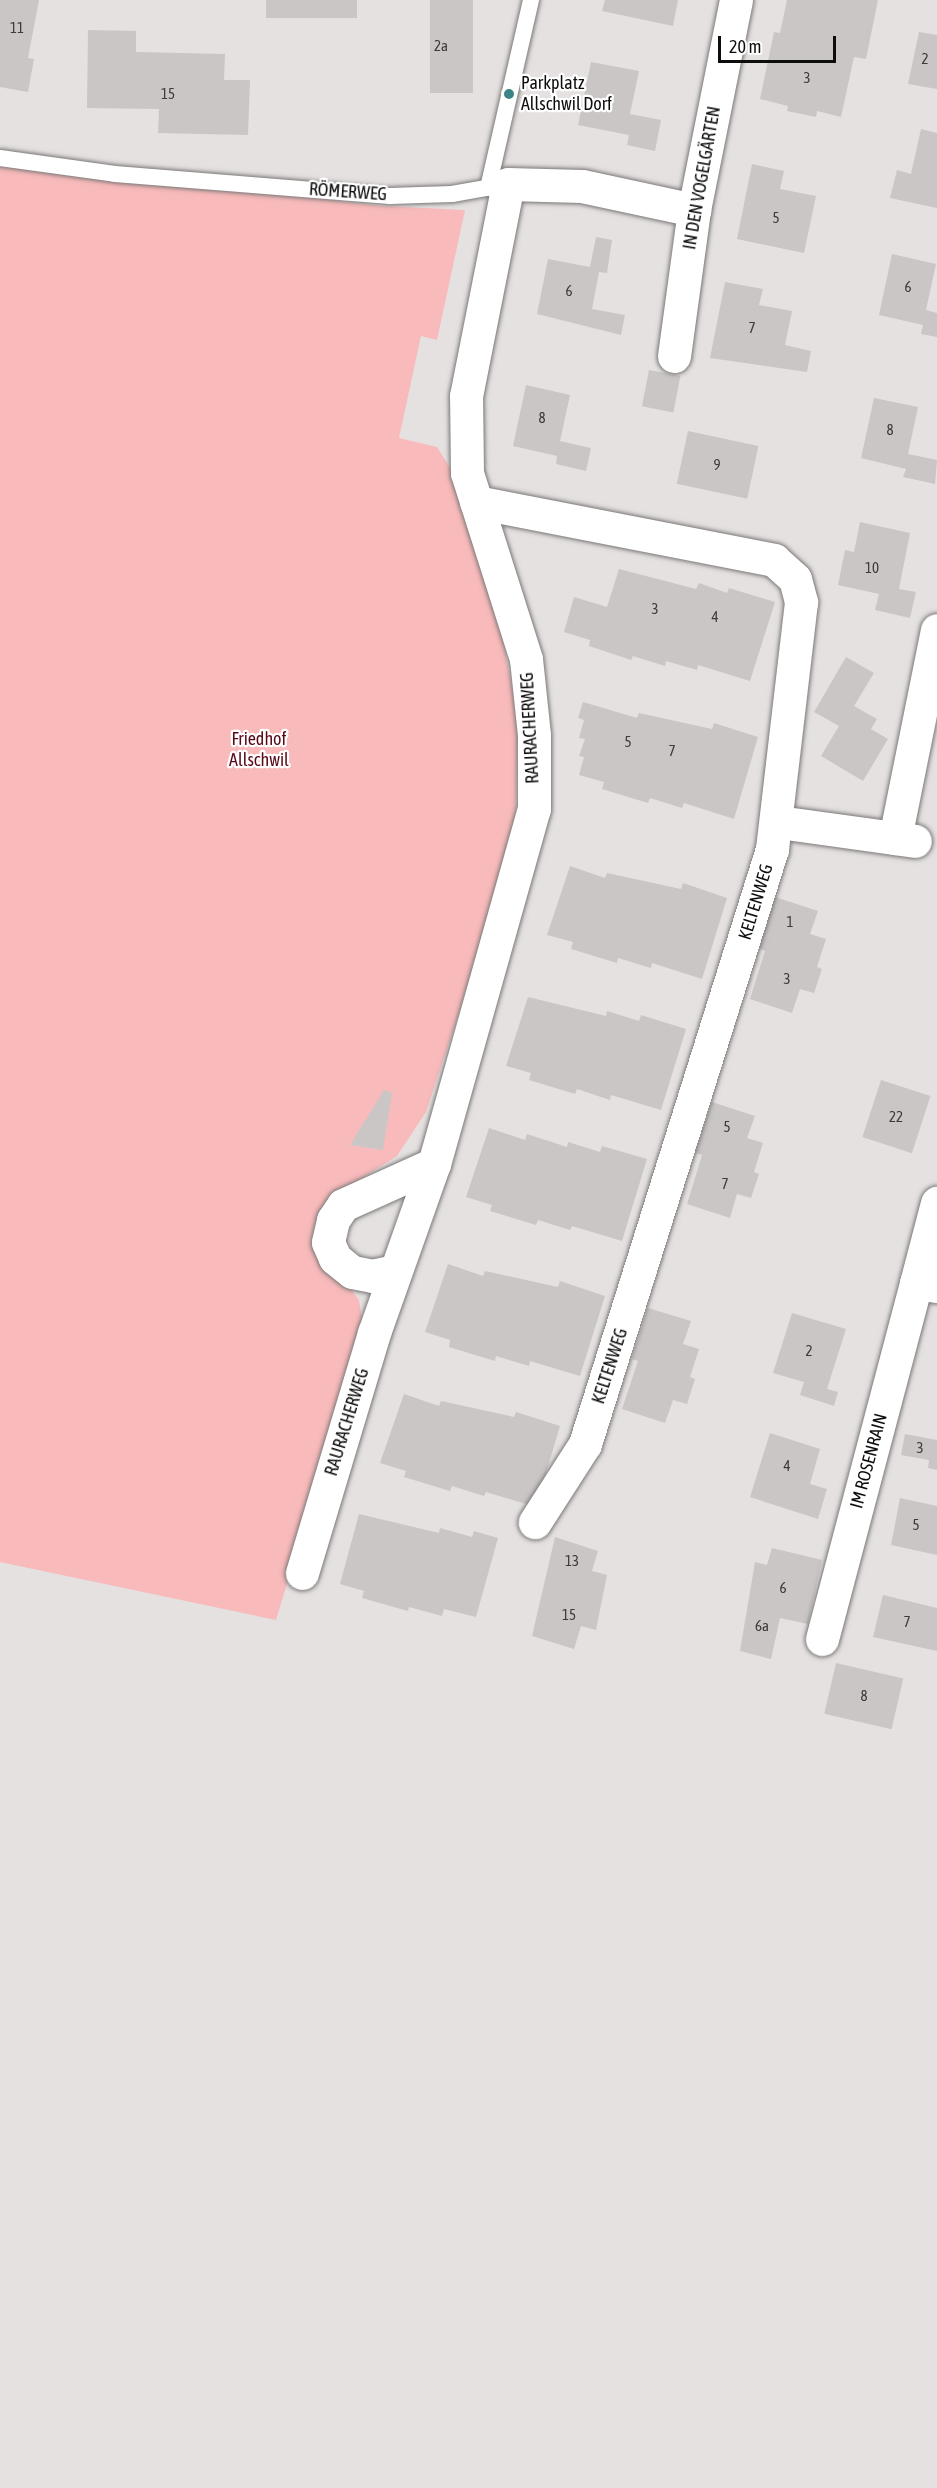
<!DOCTYPE html>
<html>
<head>
<meta charset="utf-8">
<style>
	body { margin:0 }
	#map { position:relative; width:937px; height:2488px; overflow:hidden; background:#e5e1e1; font-family:"Asap Condensed",sans-serif }
	div>[style] { position:absolute }
	[style*='--x'] { left:calc(var(--x)*1px); top:calc(var(--y)*1px); width:calc(var(--w)*1px); rotate:calc(var(--a)*1deg) }
	.green>* { inset:0; background:#f8baba }
	.building>* { inset:0; background:#cac6c6; transform-origin:0 0 }
	.roads { filter:drop-shadow(0 0 2px #7c7878) drop-shadow(0 0 2px #7c7878) }
	.service>* { height:16px; margin:-8px; padding:0 8px; transform-origin:8px; border-radius:8px; background:#fff }
	.minor>* { height:33px; margin:-16.5px; padding:0 16.5px; transform-origin:16.5px; border-radius:16.5px; background:#fff }
	.dots>* { width:16px; height:16px; translate:-50% -50%; box-sizing:border-box; border:3px solid #fff; border-radius:50% }
	span { translate:-50% -50%; white-space:nowrap; text-align:center; line-height:1.15; -webkit-text-stroke:4.5px #fff; paint-order:stroke }
	.number-label { font-size:15px; color:#3d3b3a }
	.number-label span { -webkit-text-stroke-width:0 }
	.poi-label { font-size:18px; color:#0e0d0c }
	.left { translate:0 -50%; text-align:left }
	.street-label { font-size:18px; color:#0e0d0c }
	.park-label { font-size:18px; color:#5a0917 }
	.scale { position:absolute; left:718px; top:36px; width:118px; height:27px; box-sizing:border-box; border:3px solid #0e0d0c; border-top:0; padding-left:8px; font-size:18px; line-height:21px; white-space:nowrap; color:#0e0d0c; -webkit-text-stroke:4px #fff; paint-order:stroke }
</style>
</head>
<body>
<div id="map">
	<div class="green">
		<div style="clip-path:polygon(0 161px,382px 206px,465px 210px,437px 340px,421px 336px,399px 438px,437px 447px,449px 466px,499px 619px,518px 719px,515px 827px,504px 877px,426px 1112px,397px 1156px,332px 1197px,315px 1223px,316px 1244px,359px 1300px,362px 1319px,323px 1466px,276px 1620px,0 1562px)"></div>
	</div>
	<div class="building">
		<div style="clip-path:polygon(0 0,39px 0,28px 58px,34px 59px,28px 92px,0 87px)"></div>
		<div style="left:266px;top:0;width:91px;height:18px"></div>
		<div style="left:430px;top:0;width:43px;height:93px"></div>
		<div style="clip-path:polygon(605px 0,678px 0,673px 26px,602px 11px)"></div>
		<div style="clip-path:polygon(787px 0,878px 0,866px 59px,854px 57px,841px 117px,817px 111px,816px 117px,787px 111px,788px 106px,760px 99px,774px 32px,780px 33px)"></div>
		<div style="clip-path:polygon(88px 30px,136px 31px,136px 52px,225px 54px,224px 80px,250px 80px,248px 135px,158px 133px,159px 109px,87px 108px)"></div>
		<div style="clip-path:polygon(919px 32px,937px 35px,937px 89px,908px 84px)"></div>
		<div style="clip-path:polygon(591px 62px,639px 71px,630px 114px,661px 120px,655px 151px,627px 145px,629px 135px,578px 125px)"></div>
		<div style="clip-path:polygon(921px 129px,937px 133px,937px 208px,890px 198px,897px 170px,911px 174px)"></div>
		<div style="clip-path:polygon(752px 164px,784px 171px,780px 189px,816px 196px,804px 253px,737px 239px)"></div>
		<div style="clip-path:polygon(596px 237px,612px 240px,607px 273px,599px 272px,592px 309px,625px 315px,621px 335px,537px 314px,548px 259px,590px 267px)"></div>
		<div style="clip-path:polygon(892px 254px,936px 264px,926px 310px,937px 313px,937px 337px,921px 334px,923px 325px,879px 315px)"></div>
		<div style="clip-path:polygon(725px 282px,763px 289px,759px 305px,792px 311px,785px 345px,811px 351px,807px 372px,710px 358px)"></div>
		<div style="left:649px;top:370px;width:32px;height:37px;rotate:11deg"></div>
		<div style="clip-path:polygon(526px 385px,570px 395px,560px 441px,591px 448px,586px 471px,556px 464px,557px 456px,513px 446px)"></div>
		<div style="clip-path:polygon(874px 398px,918px 407px,908px 454px,937px 460px,935px 484px,903px 477px,906px 469px,861px 458px)"></div>
		<div style="left:688px;top:431px;width:72px;height:54px;rotate:12deg"></div>
		<div style="clip-path:polygon(860px 522px,910px 533px,899px 589px,916px 592px,910px 618px,875px 610px,879px 594px,838px 585px,845px 550px,854px 552px)"></div>
		<div style="clip-path:polygon(619px 569px,696px 589px,699px 583px,727px 593px,729px 588px,775px 602px,750px 681px,698px 665px,697px 670px,666px 661px,665px 666px,633px 656px,631px 660px,589px 646px,590px 640px,564px 632px,574px 597px,607px 607px)"></div>
		<div style="clip-path:polygon(846px 657px,874px 673px,854px 706px,877px 719px,871px 729px,888px 739px,863px 781px,821px 756px,839px 726px,814px 712px)"></div>
		<div style="clip-path:polygon(583px 702px,637px 718px,639px 713px,712px 729px,714px 723px,758px 737px,734px 819px,684px 803px,682px 808px,650px 798px,648px 803px,602px 789px,604px 782px,579px 775px,584px 757px,579px 756px,585px 739px,579px 738px,584px 720px,578px 718px)"></div>
		<div style="clip-path:polygon(570px 866px,605px 878px,607px 873px,681px 889px,683px 883px,727px 898px,702px 979px,652px 963px,651px 968px,618px 958px,617px 963px,571px 949px,573px 942px,547px 935px)"></div>
		<div style="clip-path:polygon(775px 897px,818px 911px,810px 934px,826px 939px,817px 967px,822px 969px,814px 993px,800px 989px,792px 1013px,750px 999px,765px 951px,759px 948px)"></div>
		<div style="clip-path:polygon(528px 997px,606px 1016px,607px 1011px,639px 1021px,641px 1015px,686px 1029px,661px 1110px,611px 1095px,610px 1100px,577px 1089px,575px 1094px,529px 1080px,531px 1073px,506px 1066px)"></div>
		<div style="left:881px;top:1080px;width:52px;height:60px;rotate:18deg"></div>
		<div style="clip-path:polygon(384px 1090px,392px 1093px,383px 1150px,350px 1145px)"></div>
		<div style="clip-path:polygon(712px 1102px,755px 1116px,747px 1138px,763px 1143px,754px 1172px,759px 1174px,751px 1198px,737px 1194px,730px 1218px,687px 1204px,702px 1155px,695px 1153px)"></div>
		<div style="clip-path:polygon(489px 1128px,525px 1140px,527px 1134px,567px 1147px,568px 1142px,600px 1152px,602px 1146px,647px 1159px,622px 1241px,572px 1226px,570px 1230px,538px 1220px,536px 1225px,490px 1211px,492px 1205px,466px 1197px)"></div>
		<div style="clip-path:polygon(448px 1264px,483px 1276px,485px 1271px,558px 1287px,560px 1281px,605px 1296px,580px 1376px,530px 1361px,529px 1366px,496px 1356px,495px 1361px,449px 1347px,450px 1340px,425px 1332px)"></div>
		<div style="clip-path:polygon(648px 1308px,691px 1321px,683px 1344px,699px 1349px,690px 1377px,695px 1379px,687px 1404px,673px 1400px,665px 1423px,622px 1409px,638px 1361px,632px 1359px)"></div>
		<div style="clip-path:polygon(792px 1313px,846px 1329px,827px 1389px,838px 1392px,834px 1406px,800px 1395px,804px 1382px,773px 1373px)"></div>
		<div style="clip-path:polygon(404px 1394px,439px 1406px,441px 1401px,514px 1417px,516px 1412px,560px 1426px,536px 1507px,486px 1492px,484px 1496px,452px 1486px,450px 1491px,404px 1477px,406px 1471px,380px 1463px)"></div>
		<div style="clip-path:polygon(770px 1433px,820px 1449px,810px 1484px,827px 1489px,818px 1519px,750px 1497px)"></div>
		<div style="clip-path:polygon(905px 1434px,937px 1440px,937px 1470px,928px 1468px,929px 1460px,901px 1455px)"></div>
		<div style="clip-path:polygon(900px 1498px,937px 1506px,937px 1555px,891px 1545px)"></div>
		<div style="clip-path:polygon(359px 1514px,439px 1533px,440px 1528px,472px 1537px,474px 1531px,498px 1538px,476px 1617px,444px 1609px,442px 1616px,409px 1607px,408px 1611px,362px 1598px,364px 1591px,340px 1584px)"></div>
		<div style="clip-path:polygon(555px 1537px,598px 1551px,592px 1571px,607px 1575px,596px 1630px,581px 1626px,574px 1649px,532px 1636px)"></div>
		<div style="clip-path:polygon(772px 1548px,822px 1560px,808px 1624px,780px 1618px,771px 1659px,740px 1651px,755px 1562px,767px 1565px)"></div>
		<div style="clip-path:polygon(883px 1595px,937px 1608px,937px 1651px,873px 1637px)"></div>
		<div style="left:836px;top:1663px;width:69px;height:52px;rotate:13deg"></div>
	</div>
	<div class="roads">
		<div class="service">
			<div style="--x:0;--y:158;--w:116;--a:7.9"></div>
			<div style="--x:115;--y:174;--w:276;--a:4.6"></div>
			<div style="--x:390;--y:196;--w:62;--a:-1.8"></div>
			<div style="--x:452;--y:194;--w:57;--a:-10.1"></div>
			<div style="--x:488;--y:188;--w:193;--a:-77.1"></div>
		</div>
		<div class="minor">
			<div style="--x:674;--y:356;--w:147;--a:-82.2"></div>
			<div style="--x:694;--y:210;--w:214;--a:-78.7"></div>
			<div style="--x:476;--y:502;--w:304;--a:11"></div>
			<div style="--x:774;--y:560;--w:28;--a:42"></div>
			<div style="--x:795;--y:579;--w:24;--a:75"></div>
			<div style="--x:801;--y:602;--w:249;--a:96.7"></div>
			<div style="--x:772;--y:849;--w:624;--a:107.45"></div>
			<div style="--x:585;--y:1444;--w:93;--a:122.7"></div>
			<div style="--x:793;--y:824;--w:123;--a:7.9"></div>
			<div style="--x:895;--y:838;--w:212;--a:-78.6"></div>
			<div style="--x:394;--y:1271;--w:22;--a:167"></div>
			<div style="--x:373;--y:1276;--w:21;--a:-169"></div>
			<div style="--x:352;--y:1272;--w:22;--a:-141"></div>
			<div style="--x:335;--y:1258;--w:17;--a:-114"></div>
			<div style="--x:328;--y:1242;--w:23;--a:-77"></div>
			<div style="--x:333;--y:1220;--w:18;--a:-56"></div>
			<div style="--x:343;--y:1205;--w:100;--a:-24.3"></div>
			<div style="--x:936;--y:1286;--w:20;--a:-171"></div>
			<div style="--x:916;--y:1283;--w:83;--a:-75.3"></div>
			<div style="--x:302;--y:1573;--w:251;--a:-73.3"></div>
			<div style="--x:374;--y:1333;--w:179;--a:-70.5"></div>
			<div style="--x:434;--y:1164;--w:369;--a:-74.3"></div>
			<div style="--x:534;--y:809;--w:74;--a:-90"></div>
			<div style="--x:534;--y:735;--w:76;--a:-96"></div>
			<div style="--x:526;--y:659;--w:195;--a:-107.6"></div>
			<div style="--x:467;--y:473;--w:77;--a:-90.7"></div>
			<div style="--x:466;--y:396;--w:216;--a:-78.8"></div>
			<div style="--x:508;--y:184;--w:74;--a:1.5"></div>
			<div style="--x:582;--y:186;--w:115;--a:12.1"></div>
			<div style="--x:822;--y:1639;--w:368;--a:-75.2"></div>
		</div>
	</div>
	<div class="dots">
		<div style="left:509px;top:94px;background:#3a8386"></div>
	</div>
	<div class="number-label">
		<span style="left:17px;top:28px">11</span>
		<span style="left:441px;top:46px">2a</span>
		<span style="left:925px;top:59px">2</span>
		<span style="left:807px;top:78px">3</span>
		<span style="left:168px;top:94px">15</span>
		<span style="left:776px;top:218px">5</span>
		<span style="left:908px;top:287px">6</span>
		<span style="left:569px;top:291px">6</span>
		<span style="left:752px;top:328px">7</span>
		<span style="left:542px;top:418px">8</span>
		<span style="left:890px;top:430px">8</span>
		<span style="left:717px;top:465px">9</span>
		<span style="left:872px;top:568px">10</span>
		<span style="left:655px;top:609px">3</span>
		<span style="left:715px;top:617px">4</span>
		<span style="left:628px;top:742px">5</span>
		<span style="left:672px;top:751px">7</span>
		<span style="left:790px;top:922px">1</span>
		<span style="left:787px;top:979px">3</span>
		<span style="left:896px;top:1117px">22</span>
		<span style="left:727px;top:1127px">5</span>
		<span style="left:725px;top:1184px">7</span>
		<span style="left:809px;top:1351px">2</span>
		<span style="left:920px;top:1448px">3</span>
		<span style="left:787px;top:1466px">4</span>
		<span style="left:916px;top:1525px">5</span>
		<span style="left:572px;top:1561px">13</span>
		<span style="left:783px;top:1588px">6</span>
		<span style="left:569px;top:1615px">15</span>
		<span style="left:907px;top:1622px">7</span>
		<span style="left:762px;top:1626px">6a</span>
		<span style="left:864px;top:1696px">8</span>
	</div>
	<div class="poi-label">
		<span class="left" style="left:521px;top:94px">Parkplatz<br>Allschwil Dorf</span>
	</div>
	<div class="street-label">
		<span style="left:702px;top:178px;rotate:-80deg">IN DEN VOGELGÄRTEN</span>
		<span style="left:348px;top:192px;rotate:4deg">RÖMERWEG</span>
		<span style="left:530px;top:728px;rotate:-93deg">RAURACHERWEG</span>
		<span style="left:756px;top:902px;rotate:-73deg">KELTENWEG</span>
		<span style="left:610px;top:1366px;rotate:-72deg">KELTENWEG</span>
		<span style="left:347px;top:1422px;rotate:-73deg">RAURACHERWEG</span>
		<span style="left:869px;top:1461px;rotate:-75deg">IM ROSENRAIN</span>
	</div>
	<div class="park-label">
		<span style="left:259px;top:750px">Friedhof<br>Allschwil</span>
	</div>
	<div class="scale">20 m</div>
</div>
</body>
</html>
